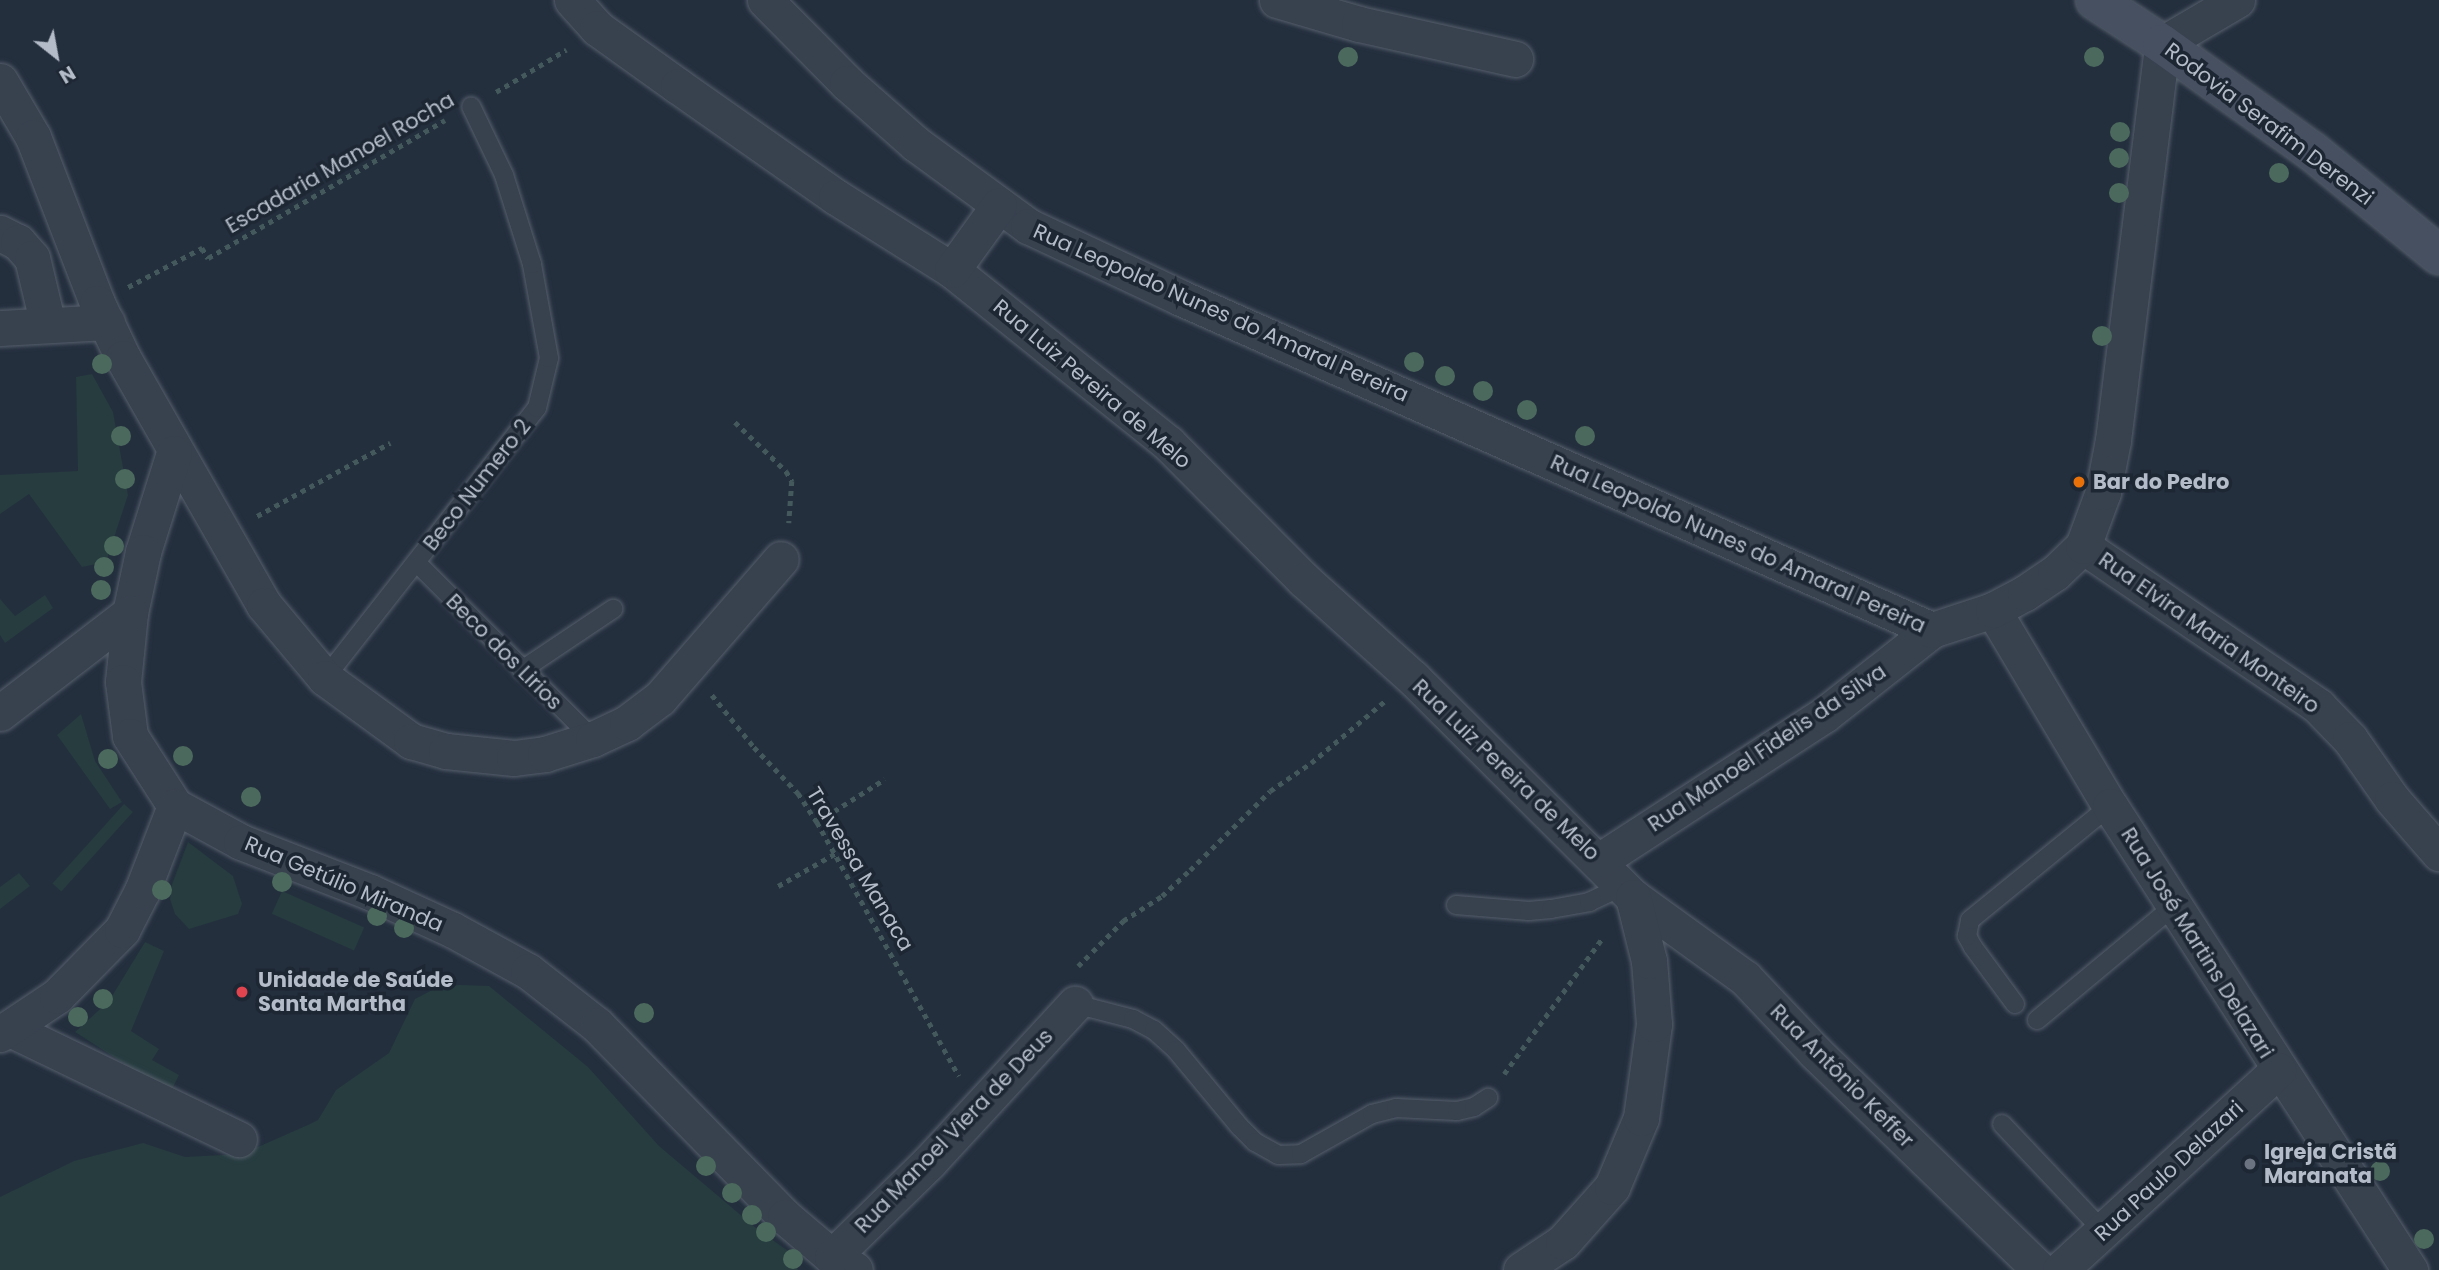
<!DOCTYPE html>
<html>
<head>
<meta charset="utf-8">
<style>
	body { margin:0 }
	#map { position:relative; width:2439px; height:1270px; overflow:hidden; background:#242f3e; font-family:Poppins,sans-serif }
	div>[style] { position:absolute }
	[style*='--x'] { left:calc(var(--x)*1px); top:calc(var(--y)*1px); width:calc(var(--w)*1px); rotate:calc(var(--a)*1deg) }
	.green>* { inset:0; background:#263c3f; transform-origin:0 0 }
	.path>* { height:4.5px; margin-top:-2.25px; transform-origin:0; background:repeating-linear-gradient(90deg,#44595c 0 5px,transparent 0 10px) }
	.roads { filter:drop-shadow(0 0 2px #565f6c) drop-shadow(0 0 2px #565f6c) }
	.lane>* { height:18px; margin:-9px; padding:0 9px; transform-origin:9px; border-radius:9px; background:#38414e }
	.street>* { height:35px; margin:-17.5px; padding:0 17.5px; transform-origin:17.5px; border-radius:17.5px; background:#38414e }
	.secondary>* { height:38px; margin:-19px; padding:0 19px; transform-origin:19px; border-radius:19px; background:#465061 }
	.trees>* { width:20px; height:20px; margin:-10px; border-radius:50%; background:#4b6a5d }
	.dots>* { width:19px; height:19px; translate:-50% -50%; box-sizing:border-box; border:4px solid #1d2633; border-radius:50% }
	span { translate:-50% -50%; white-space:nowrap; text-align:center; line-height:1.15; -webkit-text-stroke:7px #1d2633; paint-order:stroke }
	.street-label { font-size:21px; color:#b4bcc9 }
	.poi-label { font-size:21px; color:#b4bcc9; font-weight:700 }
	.left { translate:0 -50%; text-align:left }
	.north { position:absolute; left:21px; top:21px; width:70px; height:70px; -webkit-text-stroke:5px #1d2633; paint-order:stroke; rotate:149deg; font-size:19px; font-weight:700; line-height:28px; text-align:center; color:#b4bcc9 }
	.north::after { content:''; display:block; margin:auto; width:24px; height:32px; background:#b4bcc9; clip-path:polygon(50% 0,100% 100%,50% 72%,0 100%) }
</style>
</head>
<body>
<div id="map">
	<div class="green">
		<div style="clip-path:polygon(92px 374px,113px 412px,128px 495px,106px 562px,82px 567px,29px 494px,0 514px,0 475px,78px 471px,76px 377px)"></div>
		<div style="clip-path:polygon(45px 595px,53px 608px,5px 643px,0 635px,0 599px,15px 616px)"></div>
		<div style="clip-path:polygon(81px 714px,95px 761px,122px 802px,110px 809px,57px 735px)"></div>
		<div style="left:124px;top:804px;width:12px;height:107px;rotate:42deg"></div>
		<div style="clip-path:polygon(188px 842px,233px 876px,242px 904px,238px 914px,189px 929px,175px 914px,170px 899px,172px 884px)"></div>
		<div style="clip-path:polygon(19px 873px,30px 886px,0 909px,0 887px)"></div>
		<div style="left:282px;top:891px;width:90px;height:25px;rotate:24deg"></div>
		<div style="clip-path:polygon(145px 942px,164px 951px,131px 1031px,159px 1049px,152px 1060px,179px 1075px,170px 1093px,75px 1032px,109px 1001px)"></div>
		<div style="clip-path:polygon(459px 985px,489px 986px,588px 1067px,659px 1146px,756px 1228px,788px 1251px,798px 1270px,0 1270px,0 1197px,74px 1161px,143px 1143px,185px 1157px,242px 1154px,310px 1124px,318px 1120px,336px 1090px,389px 1053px,415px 999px,438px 987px)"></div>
	</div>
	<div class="path">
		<div style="--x:496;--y:92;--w:82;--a:-31"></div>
		<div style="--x:128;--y:287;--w:84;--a:-27.8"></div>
		<div style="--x:202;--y:248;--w:12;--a:59"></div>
		<div style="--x:208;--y:258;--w:274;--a:-30.2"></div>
		<div style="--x:735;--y:422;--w:71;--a:43.9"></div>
		<div style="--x:786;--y:471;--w:12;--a:59"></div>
		<div style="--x:792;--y:481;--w:42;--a:94.1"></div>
		<div style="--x:257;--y:516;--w:152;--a:-28.8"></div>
		<div style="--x:712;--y:695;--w:67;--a:51.1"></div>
		<div style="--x:754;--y:747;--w:64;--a:46.3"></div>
		<div style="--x:798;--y:793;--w:35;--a:57"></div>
		<div style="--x:817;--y:822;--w:291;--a:60.8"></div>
		<div style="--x:817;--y:822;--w:80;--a:-32.3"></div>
		<div style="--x:778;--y:886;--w:67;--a:-29.6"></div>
		<div style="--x:1078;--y:966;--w:64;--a:-45"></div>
		<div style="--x:1123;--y:921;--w:46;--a:-32.7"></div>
		<div style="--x:1162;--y:896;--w:38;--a:-43"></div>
		<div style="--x:1190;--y:870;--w:112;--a:-44.6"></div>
		<div style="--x:1270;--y:791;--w:50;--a:-34.3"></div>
		<div style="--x:1311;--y:763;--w:97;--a:-40"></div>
		<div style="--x:1504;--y:1074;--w:169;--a:-54.1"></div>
	</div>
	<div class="roads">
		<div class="lane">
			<div style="--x:417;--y:563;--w:249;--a:45"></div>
			<div style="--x:522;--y:670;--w:110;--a:-33.8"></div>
			<div style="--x:325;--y:678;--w:343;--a:-51.9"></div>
			<div style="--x:537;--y:408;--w:51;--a:-76.5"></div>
			<div style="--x:549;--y:358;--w:96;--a:-100.3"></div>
			<div style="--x:532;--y:264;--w:93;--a:-107.5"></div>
			<div style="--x:504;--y:175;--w:76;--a:-115.6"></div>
			<div style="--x:1456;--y:905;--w:73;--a:4.7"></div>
			<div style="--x:1529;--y:911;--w:22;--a:-5"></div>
			<div style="--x:1551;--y:909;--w:39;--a:-10"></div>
			<div style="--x:1589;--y:902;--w:38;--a:-25"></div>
			<div style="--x:1075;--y:1004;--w:60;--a:14.5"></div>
			<div style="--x:1133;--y:1019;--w:24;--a:28"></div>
			<div style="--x:1154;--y:1030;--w:30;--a:42"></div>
			<div style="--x:1176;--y:1050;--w:100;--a:50.3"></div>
			<div style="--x:1240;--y:1127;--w:21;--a:45"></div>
			<div style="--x:1255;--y:1142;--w:26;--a:29"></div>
			<div style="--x:1278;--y:1155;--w:23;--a:-2"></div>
			<div style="--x:1301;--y:1154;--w:81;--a:-29.4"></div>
			<div style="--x:1372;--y:1114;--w:25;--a:-14"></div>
			<div style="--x:1396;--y:1108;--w:61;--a:2.8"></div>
			<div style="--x:1457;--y:1111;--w:17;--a:-13"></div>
			<div style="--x:1474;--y:1107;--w:17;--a:-33"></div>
			<div style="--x:2015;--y:1004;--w:71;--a:-126.4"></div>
			<div style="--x:1973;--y:947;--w:13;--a:-119"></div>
			<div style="--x:1967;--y:936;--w:16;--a:-79"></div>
			<div style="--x:1970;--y:920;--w:181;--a:-39.2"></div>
			<div style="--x:2037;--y:1020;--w:178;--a:-39.8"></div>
			<div style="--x:2002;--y:1124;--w:149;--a:46.6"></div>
		</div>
		<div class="street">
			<div style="--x:572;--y:0;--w:38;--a:48"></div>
			<div style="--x:597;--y:28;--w:100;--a:35.6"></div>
			<div style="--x:678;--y:86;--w:193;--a:35.1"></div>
			<div style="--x:836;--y:197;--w:137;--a:32.2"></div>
			<div style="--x:952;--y:270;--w:277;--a:38.7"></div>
			<div style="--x:1168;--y:443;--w:193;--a:45.2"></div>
			<div style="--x:1304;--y:580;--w:147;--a:42"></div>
			<div style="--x:1413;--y:678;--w:310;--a:44.9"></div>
			<div style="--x:1633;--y:897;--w:138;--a:35.9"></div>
			<div style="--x:1745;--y:978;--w:102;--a:46.6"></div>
			<div style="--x:1815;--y:1052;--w:313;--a:44.1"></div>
			<div style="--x:765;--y:0;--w:117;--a:45.3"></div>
			<div style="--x:847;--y:83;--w:92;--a:41.5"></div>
			<div style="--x:916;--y:144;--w:139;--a:36.2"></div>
			<div style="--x:1028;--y:226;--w:169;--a:25.2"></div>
			<div style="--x:1181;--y:298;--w:821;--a:23.85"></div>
			<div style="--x:1277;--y:0;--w:85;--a:16.3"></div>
			<div style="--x:1359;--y:24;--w:160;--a:12.6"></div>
			<div style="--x:0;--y:81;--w:65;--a:59.5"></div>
			<div style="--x:33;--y:137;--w:178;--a:68.9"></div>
			<div style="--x:97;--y:303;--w:61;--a:64.7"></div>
			<div style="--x:123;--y:358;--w:284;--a:60.3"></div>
			<div style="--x:264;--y:605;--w:95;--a:50.1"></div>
			<div style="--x:325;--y:678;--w:107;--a:36.2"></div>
			<div style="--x:411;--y:741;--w:36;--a:16"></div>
			<div style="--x:446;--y:751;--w:68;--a:5.9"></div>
			<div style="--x:514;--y:758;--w:31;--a:-7"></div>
			<div style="--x:545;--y:754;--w:50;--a:-17.4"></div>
			<div style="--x:593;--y:739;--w:38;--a:-25"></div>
			<div style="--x:627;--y:723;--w:41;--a:-37.1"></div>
			<div style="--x:660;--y:698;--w:184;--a:-49"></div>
			<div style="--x:0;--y:233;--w:20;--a:27"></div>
			<div style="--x:18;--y:242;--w:21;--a:49"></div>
			<div style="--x:32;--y:258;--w:69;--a:76.6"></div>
			<div style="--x:952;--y:270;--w:80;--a:-54.1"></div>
			<div style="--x:0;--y:328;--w:107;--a:-3.2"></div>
			<div style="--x:174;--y:453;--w:104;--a:107.4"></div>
			<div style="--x:143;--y:552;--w:62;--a:102"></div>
			<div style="--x:130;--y:613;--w:69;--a:95.8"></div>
			<div style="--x:123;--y:682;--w:54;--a:82.6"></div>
			<div style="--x:130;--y:736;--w:83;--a:57.3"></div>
			<div style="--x:175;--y:806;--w:75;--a:28.6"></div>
			<div style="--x:241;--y:842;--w:138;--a:21.2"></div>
			<div style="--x:370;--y:892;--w:91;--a:24.6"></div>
			<div style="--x:453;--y:930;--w:85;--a:28.7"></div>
			<div style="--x:528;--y:971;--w:88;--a:38"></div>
			<div style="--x:597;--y:1025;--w:269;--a:45.6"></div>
			<div style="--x:785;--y:1217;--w:62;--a:40.4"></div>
			<div style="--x:832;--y:1257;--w:26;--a:29"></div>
			<div style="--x:2083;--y:546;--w:284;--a:34.2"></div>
			<div style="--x:2318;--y:706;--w:46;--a:45.9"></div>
			<div style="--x:2350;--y:739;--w:73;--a:55"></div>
			<div style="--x:2392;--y:799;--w:72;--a:49"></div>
			<div style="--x:1993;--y:610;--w:228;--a:59.2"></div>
			<div style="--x:2110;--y:806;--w:553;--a:57.12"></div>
			<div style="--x:0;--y:713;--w:164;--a:-37.6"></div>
			<div style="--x:1599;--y:861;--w:268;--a:-33"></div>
			<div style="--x:1824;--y:715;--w:137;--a:-38.2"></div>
			<div style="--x:1932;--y:630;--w:64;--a:-18.2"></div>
			<div style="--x:1993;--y:610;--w:36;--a:-28"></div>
			<div style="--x:2025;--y:593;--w:36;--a:-34"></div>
			<div style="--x:2055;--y:573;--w:39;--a:-44"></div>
			<div style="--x:2083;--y:546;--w:58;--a:-69.7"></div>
			<div style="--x:2103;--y:492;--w:53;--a:-79.1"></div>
			<div style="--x:2113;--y:440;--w:399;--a:-82.9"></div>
			<div style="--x:2162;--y:44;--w:87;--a:-30.4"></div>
			<div style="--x:10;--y:1029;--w:254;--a:25.7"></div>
			<div style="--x:0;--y:1034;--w:69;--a:-33.7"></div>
			<div style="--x:57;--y:996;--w:93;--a:-45.4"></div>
			<div style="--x:122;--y:930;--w:44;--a:-62.9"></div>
			<div style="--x:142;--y:891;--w:91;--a:-68.8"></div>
			<div style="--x:832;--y:1257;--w:137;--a:-44.4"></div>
			<div style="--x:930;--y:1161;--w:214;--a:-47.3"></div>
			<div style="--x:1521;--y:1270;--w:50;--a:-33.7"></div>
			<div style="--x:1563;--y:1242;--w:74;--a:-48.3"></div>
			<div style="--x:1612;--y:1187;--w:75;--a:-67.2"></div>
			<div style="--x:1641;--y:1118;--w:95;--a:-82.1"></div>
			<div style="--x:1654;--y:1024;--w:63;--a:-94.5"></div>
			<div style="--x:1649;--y:961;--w:66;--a:-104"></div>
			<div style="--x:2060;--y:1270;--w:296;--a:-42.5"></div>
		</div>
		<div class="secondary">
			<div style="--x:2095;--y:0;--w:80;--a:33.3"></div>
			<div style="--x:2162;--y:44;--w:186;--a:35.6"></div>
			<div style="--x:2313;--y:152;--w:163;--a:39.3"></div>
		</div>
	</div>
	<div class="trees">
		<div style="left:1348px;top:57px"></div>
		<div style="left:2094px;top:57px"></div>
		<div style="left:2120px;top:132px"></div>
		<div style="left:2119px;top:158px"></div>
		<div style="left:2279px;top:173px"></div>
		<div style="left:2119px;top:193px"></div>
		<div style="left:2102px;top:336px"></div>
		<div style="left:1414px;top:362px"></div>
		<div style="left:102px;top:364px"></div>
		<div style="left:1445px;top:376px"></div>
		<div style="left:1483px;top:391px"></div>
		<div style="left:1527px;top:410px"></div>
		<div style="left:121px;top:436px"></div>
		<div style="left:1585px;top:436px"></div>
		<div style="left:125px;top:479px"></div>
		<div style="left:114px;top:546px"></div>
		<div style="left:104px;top:567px"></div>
		<div style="left:101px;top:590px"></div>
		<div style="left:183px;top:756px"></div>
		<div style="left:108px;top:759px"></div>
		<div style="left:251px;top:797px"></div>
		<div style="left:282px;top:882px"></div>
		<div style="left:162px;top:890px"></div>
		<div style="left:377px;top:916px"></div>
		<div style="left:404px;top:928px"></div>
		<div style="left:103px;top:999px"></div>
		<div style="left:644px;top:1013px"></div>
		<div style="left:78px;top:1017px"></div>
		<div style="left:706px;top:1166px"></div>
		<div style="left:2380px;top:1171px"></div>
		<div style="left:732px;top:1193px"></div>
		<div style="left:752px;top:1215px"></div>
		<div style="left:766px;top:1232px"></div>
		<div style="left:2424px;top:1239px"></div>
		<div style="left:793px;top:1259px"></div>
	</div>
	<div class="dots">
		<div style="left:2079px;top:482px;background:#e8710a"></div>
		<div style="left:242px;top:992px;background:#e0444e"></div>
		<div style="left:2250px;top:1164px;background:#6b7280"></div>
	</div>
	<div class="street-label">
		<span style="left:2269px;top:124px;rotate:37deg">Rodovia Serafim Derenzi</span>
		<span style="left:340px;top:163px;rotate:-30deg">Escadaria Manoel Rocha</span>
		<span style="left:1221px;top:313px;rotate:24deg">Rua Leopoldo Nunes do Amaral Pereira</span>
		<span style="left:1092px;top:384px;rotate:40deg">Rua Luiz Pereira de Melo</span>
		<span style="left:477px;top:485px;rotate:-52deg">Beco Numero 2</span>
		<span style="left:1738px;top:544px;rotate:24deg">Rua Leopoldo Nunes do Amaral Pereira</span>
		<span style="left:2209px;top:633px;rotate:35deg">Rua Elvira Maria Monteiro</span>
		<span style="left:504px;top:652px;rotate:45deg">Beco dos Lirios</span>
		<span style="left:1767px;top:748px;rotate:-34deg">Rua Manoel Fidelis da Silva</span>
		<span style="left:1506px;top:770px;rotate:44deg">Rua Luiz Pereira de Melo</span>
		<span style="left:860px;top:869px;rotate:59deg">Travessa Manaca</span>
		<span style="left:344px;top:884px;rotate:23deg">Rua Getúlio Miranda</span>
		<span style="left:2197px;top:943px;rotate:58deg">Rua José Martins Delazari</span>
		<span style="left:1842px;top:1076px;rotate:45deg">Rua Antônio Keffer</span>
		<span style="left:954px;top:1131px;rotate:-46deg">Rua Manoel Viera de Deus</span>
		<span style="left:2169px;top:1171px;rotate:-43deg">Rua Paulo Delazari</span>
	</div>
	<div class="poi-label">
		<span class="left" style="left:2093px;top:482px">Bar do Pedro</span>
		<span class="left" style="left:258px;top:992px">Unidade de Saúde<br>Santa Martha</span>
		<span class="left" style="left:2264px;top:1164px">Igreja Cristã<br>Maranata</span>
	</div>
	<div class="north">N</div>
</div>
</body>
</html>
